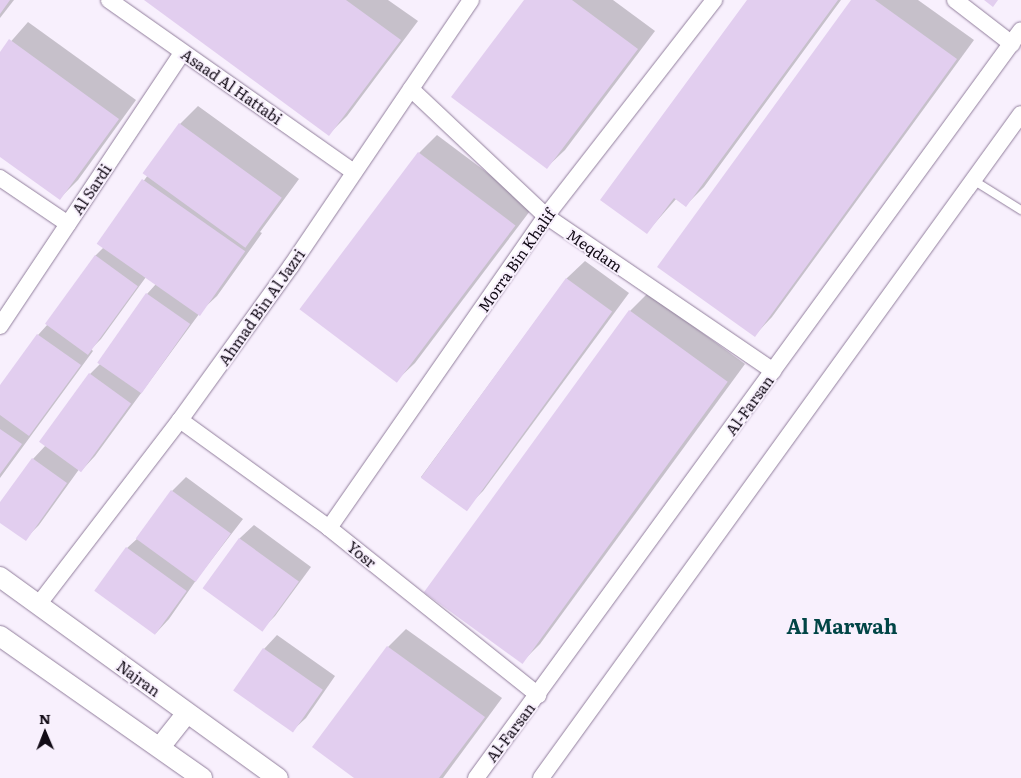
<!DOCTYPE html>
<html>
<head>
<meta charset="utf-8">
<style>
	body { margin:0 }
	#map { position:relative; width:1021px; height:778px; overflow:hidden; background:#f8f0fd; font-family:Literata,serif }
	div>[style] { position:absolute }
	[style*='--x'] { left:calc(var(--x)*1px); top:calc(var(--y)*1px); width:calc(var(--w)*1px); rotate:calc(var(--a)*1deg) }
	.shadow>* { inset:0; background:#0003 }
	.building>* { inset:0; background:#e2ceef; transform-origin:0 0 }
	.roads { filter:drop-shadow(0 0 1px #917e9c) drop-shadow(0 0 1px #917e9c) }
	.service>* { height:8px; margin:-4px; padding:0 4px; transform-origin:4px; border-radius:4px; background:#fff }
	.minor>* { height:16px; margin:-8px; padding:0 8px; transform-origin:8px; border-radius:8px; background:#fff }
	.tertiary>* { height:20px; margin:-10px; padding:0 10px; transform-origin:10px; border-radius:10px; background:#fff }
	span { translate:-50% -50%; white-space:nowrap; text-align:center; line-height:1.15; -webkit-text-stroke:4px #f8f0fd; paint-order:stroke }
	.street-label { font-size:15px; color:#120b16 }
	.district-label { font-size:20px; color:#014546; font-weight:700 }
	.north { position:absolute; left:20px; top:708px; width:50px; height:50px; -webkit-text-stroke:4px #f8f0fd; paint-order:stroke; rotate:359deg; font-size:14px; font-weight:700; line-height:20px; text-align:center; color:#120b16 }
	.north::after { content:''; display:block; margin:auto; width:18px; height:22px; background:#120b16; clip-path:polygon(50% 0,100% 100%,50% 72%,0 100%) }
</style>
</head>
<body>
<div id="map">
	<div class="shadow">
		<div style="clip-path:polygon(0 0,14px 0,0 18px)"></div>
		<div style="clip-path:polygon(146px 0,388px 0,418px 21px,347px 116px,329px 134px)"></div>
		<div style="clip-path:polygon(526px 0,613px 0,655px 31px,565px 150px,547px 167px)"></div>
		<div style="clip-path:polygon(749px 0,841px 0,704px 187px,686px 205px,677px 198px,647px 232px)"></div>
		<div style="clip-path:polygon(852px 0,918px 0,974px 40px,772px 317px,755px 335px)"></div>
		<div style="clip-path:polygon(28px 22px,136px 100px,78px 180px,60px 198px,0 155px,0 54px)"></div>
		<div style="clip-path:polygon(198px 106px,299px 179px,260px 232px,262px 233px,217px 296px,202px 310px,95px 456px,82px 470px,80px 468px,39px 525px,25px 539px,0 521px,0 505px,33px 459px,46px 445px,90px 374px,101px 363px,147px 294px,156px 284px,146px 277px,101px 339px,91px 349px,93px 351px,0 478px,0 387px,38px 335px,48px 324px,95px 256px,104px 247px,98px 243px,148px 175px,144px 173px,180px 124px)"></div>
		<div style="clip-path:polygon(437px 135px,533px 207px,415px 363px,397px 380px,419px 153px)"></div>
		<div style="clip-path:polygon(585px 261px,629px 293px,483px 491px,465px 509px,421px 477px,567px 278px)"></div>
		<div style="clip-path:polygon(648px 293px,745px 364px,540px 644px,522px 662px,630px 311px)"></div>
		<div style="clip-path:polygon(186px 477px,243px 519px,199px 576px,169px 619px,156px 633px,127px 548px,138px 538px,172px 491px)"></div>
		<div style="clip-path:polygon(254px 525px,311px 567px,275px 616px,261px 630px,204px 588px,240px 538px)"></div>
		<div style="clip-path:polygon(406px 629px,502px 698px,443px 778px,357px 778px,314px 747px,388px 647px)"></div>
		<div style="clip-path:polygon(277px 635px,335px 676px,306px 718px,292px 731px,264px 649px)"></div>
	</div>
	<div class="building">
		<div style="clip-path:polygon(0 0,10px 0,0 14px)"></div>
		<div style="clip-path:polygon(144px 0,346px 0,401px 40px,329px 136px)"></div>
		<div style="clip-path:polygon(524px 0,572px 0,638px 49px,547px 169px,451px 97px)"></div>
		<div style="clip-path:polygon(747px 0,838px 0,686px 207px,674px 198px,647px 234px,600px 200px)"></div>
		<div style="clip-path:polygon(851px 0,875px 0,957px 59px,755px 337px,657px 267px)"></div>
		<div style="clip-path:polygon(984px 0,998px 0,993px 7px)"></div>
		<div style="clip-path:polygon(9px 39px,119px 119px,60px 200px,0 157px,0 52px)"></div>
		<div style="left:179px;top:123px;width:127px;height:62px;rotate:36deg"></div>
		<div style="left:418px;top:152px;width:122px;height:197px;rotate:37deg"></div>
		<div style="left:142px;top:179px;width:126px;height:79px;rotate:35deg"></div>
		<div style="left:95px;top:255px;width:53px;height:85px;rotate:36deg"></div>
		<div style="left:566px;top:278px;width:57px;height:247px;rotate:36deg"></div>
		<div style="left:146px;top:293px;width:54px;height:85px;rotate:35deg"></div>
		<div style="left:629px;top:310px;width:122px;height:349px;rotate:36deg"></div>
		<div style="clip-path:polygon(37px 334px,81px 365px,29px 436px,0 415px,0 385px)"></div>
		<div style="left:89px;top:373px;width:52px;height:85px;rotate:36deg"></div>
		<div style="clip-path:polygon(0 429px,22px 444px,0 474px)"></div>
		<div style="clip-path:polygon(32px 458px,67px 483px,26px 541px,0 523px,0 502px)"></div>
		<div style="left:171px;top:490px;width:74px;height:60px;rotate:36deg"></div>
		<div style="left:239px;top:538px;width:74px;height:62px;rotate:36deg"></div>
		<div style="left:126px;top:547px;width:75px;height:54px;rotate:36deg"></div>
		<div style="clip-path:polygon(387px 646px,485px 717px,439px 778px,354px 778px,312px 747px)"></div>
		<div style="left:263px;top:648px;width:73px;height:52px;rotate:35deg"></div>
	</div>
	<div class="roads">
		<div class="service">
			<div style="--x:973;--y:180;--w:57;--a:32"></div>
		</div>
		<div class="minor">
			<div style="--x:109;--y:0;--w:299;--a:35.1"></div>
			<div style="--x:955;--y:0;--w:72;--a:37.7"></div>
			<div style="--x:411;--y:89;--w:185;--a:43.3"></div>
			<div style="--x:546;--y:216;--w:275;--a:34.3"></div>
			<div style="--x:0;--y:178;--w:82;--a:34.1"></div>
			<div style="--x:0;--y:326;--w:329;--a:-56.3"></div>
			<div style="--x:180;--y:420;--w:184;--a:35.9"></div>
			<div style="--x:329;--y:528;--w:268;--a:38.6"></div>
			<div style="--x:329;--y:528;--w:380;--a:-55.2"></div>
			<div style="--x:546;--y:216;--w:274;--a:-52.1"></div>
			<div style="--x:38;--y:605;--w:233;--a:-52.5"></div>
			<div style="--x:180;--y:420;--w:190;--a:-54.2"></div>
			<div style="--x:291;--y:266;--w:321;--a:-55.9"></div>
			<div style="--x:476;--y:778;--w:925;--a:-53.92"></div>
			<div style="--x:541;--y:778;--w:819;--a:-54.14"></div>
		</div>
		<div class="tertiary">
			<div style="--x:0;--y:577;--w:343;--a:35.9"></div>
			<div style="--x:0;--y:636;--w:247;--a:35.1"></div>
			<div style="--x:160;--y:747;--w:43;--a:-51.5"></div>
		</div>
	</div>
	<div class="street-label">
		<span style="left:232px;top:86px;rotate:35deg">Asaad Al Hattabi</span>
		<span style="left:91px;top:189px;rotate:-56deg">Al Sardi</span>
		<span style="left:595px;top:250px;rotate:34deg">Meqdam</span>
		<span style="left:516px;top:260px;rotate:-55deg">Morra Bin Khalif</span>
		<span style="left:261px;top:307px;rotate:-55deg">Ahmad Bin Al Jazri</span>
		<span style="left:749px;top:405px;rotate:-54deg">Al-Farsan</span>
		<span style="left:362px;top:554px;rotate:39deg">Yosr</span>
		<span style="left:139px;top:678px;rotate:36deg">Najran</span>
		<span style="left:510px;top:732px;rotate:-53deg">Al-Farsan</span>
	</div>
	<div class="district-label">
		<span style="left:842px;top:625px">Al Marwah</span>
	</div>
	<div class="north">N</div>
</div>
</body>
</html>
